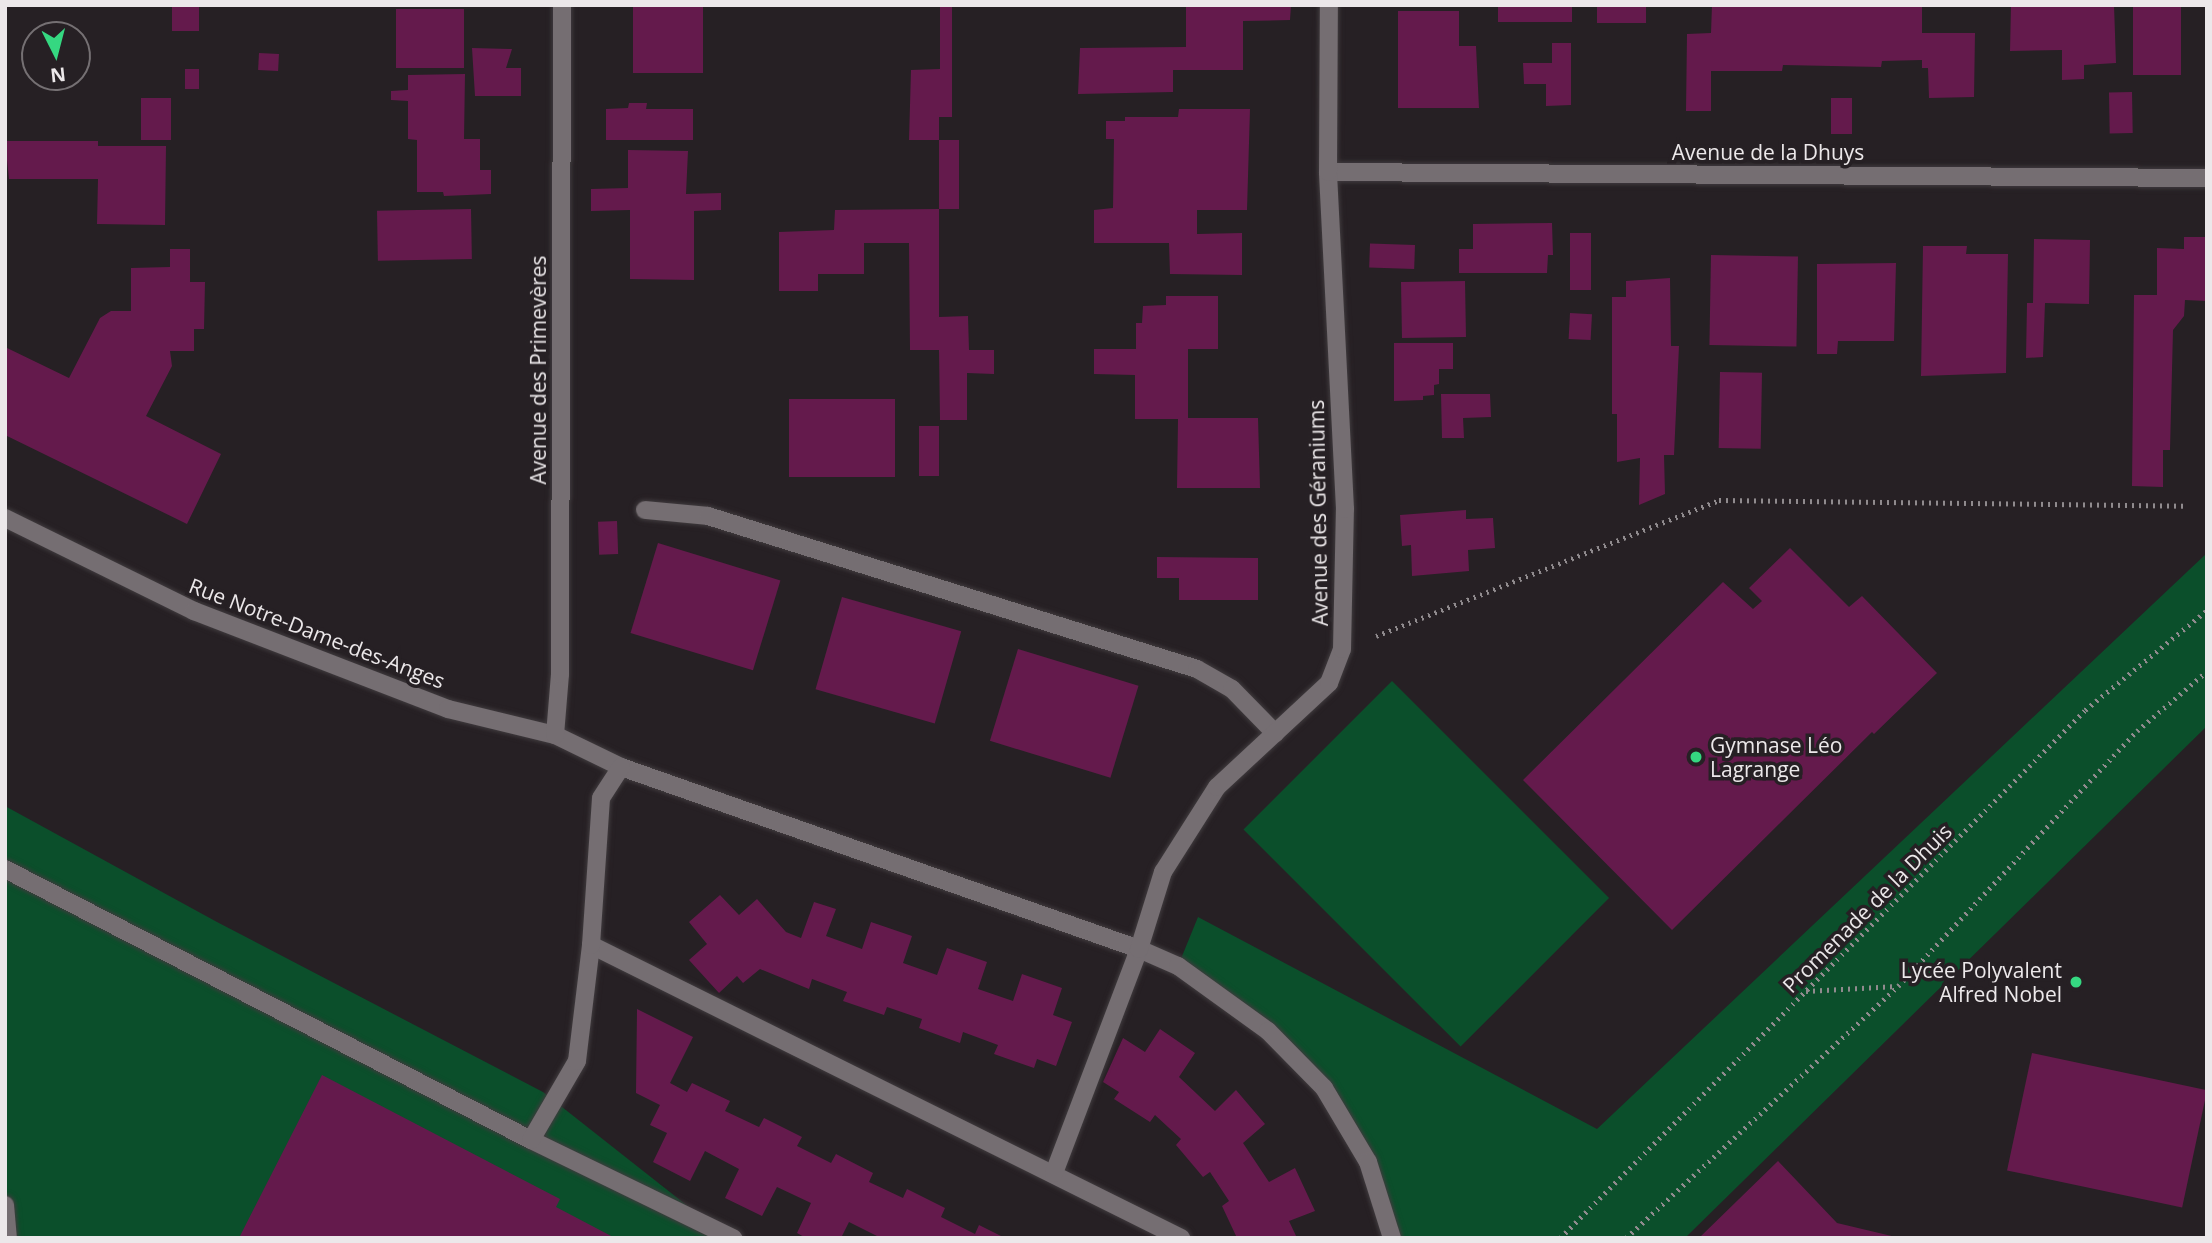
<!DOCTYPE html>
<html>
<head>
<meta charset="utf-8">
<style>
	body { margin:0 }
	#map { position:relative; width:2212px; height:1243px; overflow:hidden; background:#262024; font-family:"Open Sans",sans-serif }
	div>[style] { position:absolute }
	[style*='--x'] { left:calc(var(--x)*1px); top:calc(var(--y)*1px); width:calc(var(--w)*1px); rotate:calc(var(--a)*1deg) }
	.green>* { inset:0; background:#0b4f2b; transform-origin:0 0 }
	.building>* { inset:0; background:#641a4c; transform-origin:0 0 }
	.path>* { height:4.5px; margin-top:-2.25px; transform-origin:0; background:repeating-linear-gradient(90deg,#908b8e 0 2px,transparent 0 7px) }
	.roads { filter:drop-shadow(0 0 2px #403b3e) drop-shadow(0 0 2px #403b3e) }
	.minor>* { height:18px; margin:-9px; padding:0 9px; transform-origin:9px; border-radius:9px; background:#756e72 }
	.dots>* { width:19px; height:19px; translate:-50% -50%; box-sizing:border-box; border:4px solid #262024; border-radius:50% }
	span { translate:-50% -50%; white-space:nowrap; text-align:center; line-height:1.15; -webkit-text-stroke:7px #262024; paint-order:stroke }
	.street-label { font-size:21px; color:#ece8ea }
	.poi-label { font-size:21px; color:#ece8ea }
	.left { translate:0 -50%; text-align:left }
	.right { translate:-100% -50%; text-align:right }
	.frame { position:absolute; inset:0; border:7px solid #ece8ea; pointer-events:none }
	.north { position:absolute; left:21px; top:21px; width:70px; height:70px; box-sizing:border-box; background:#262024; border:2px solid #757073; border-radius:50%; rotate:174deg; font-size:19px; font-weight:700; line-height:28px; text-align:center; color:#ece8ea }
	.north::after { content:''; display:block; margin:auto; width:24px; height:32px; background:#35d881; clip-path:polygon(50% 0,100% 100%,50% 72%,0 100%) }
</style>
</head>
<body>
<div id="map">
	<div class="green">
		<div style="clip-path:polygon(2207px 553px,2207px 726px,1685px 1238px,1392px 1238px,1368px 1162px,1324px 1088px,1178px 966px,1198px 917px,1597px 1129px)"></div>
		<div style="left:1392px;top:681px;width:307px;height:210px;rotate:45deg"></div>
		<div style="clip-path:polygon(5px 806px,217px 922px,543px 1092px,718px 1230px,735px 1238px,5px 1238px)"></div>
	</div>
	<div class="building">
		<div style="left:172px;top:5px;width:27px;height:26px"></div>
		<div style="left:633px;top:5px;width:70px;height:68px"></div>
		<div style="clip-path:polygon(940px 5px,952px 5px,952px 117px,939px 117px,939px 140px,909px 140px,911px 70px,940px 69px)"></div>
		<div style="clip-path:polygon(1186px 5px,1291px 5px,1290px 20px,1243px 21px,1243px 70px,1173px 70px,1173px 92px,1078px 94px,1080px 48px,1186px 47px)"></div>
		<div style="left:1498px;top:5px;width:74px;height:17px"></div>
		<div style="left:1597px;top:5px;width:49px;height:18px"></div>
		<div style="clip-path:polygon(1712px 5px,1922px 5px,1922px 33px,1975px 33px,1974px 97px,1929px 98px,1928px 68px,1922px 68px,1922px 60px,1882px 61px,1881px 67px,1783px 65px,1782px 71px,1711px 71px,1711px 111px,1686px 111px,1687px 34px,1711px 33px)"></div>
		<div style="clip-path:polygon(2011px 5px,2114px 5px,2116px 63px,2084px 65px,2084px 79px,2062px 80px,2062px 50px,2010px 51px)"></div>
		<div style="left:2181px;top:7px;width:68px;height:48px;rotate:90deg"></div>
		<div style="left:396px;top:9px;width:68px;height:59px"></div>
		<div style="clip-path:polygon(1398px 11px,1459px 11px,1459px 46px,1476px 46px,1479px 108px,1398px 108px)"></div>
		<div style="clip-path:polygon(1552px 43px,1571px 43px,1571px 105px,1546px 106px,1546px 84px,1524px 84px,1523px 63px,1552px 63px)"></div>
		<div style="clip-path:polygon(472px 48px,512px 49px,506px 68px,521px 68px,521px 96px,475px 96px)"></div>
		<div style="left:259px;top:53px;width:20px;height:17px;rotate:3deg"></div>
		<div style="left:185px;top:69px;width:14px;height:20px"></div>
		<div style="clip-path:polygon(465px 74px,464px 139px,480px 139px,480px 170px,491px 170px,491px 194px,444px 196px,443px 192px,417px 192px,417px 140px,408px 139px,408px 101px,391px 100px,391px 91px,408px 90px,408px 75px)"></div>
		<div style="left:2132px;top:92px;width:41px;height:23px;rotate:89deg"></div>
		<div style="left:171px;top:98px;width:42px;height:30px;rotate:90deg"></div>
		<div style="left:1831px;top:98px;width:21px;height:36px"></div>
		<div style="clip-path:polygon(629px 103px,647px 103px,646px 109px,693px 109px,693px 140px,606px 140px,606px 109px,628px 108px)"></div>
		<div style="clip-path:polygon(1179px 109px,1250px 109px,1247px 210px,1197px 210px,1197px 234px,1242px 233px,1242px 275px,1170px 274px,1169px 243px,1094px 243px,1094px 210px,1113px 208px,1114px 139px,1106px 139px,1106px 121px,1125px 121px,1125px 117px,1178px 117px)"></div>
		<div style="left:939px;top:140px;width:20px;height:69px"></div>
		<div style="clip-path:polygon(5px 141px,98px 141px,98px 146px,166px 146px,165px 225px,97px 224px,98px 179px,9px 179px)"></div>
		<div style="clip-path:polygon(628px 150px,688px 151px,686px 194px,721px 193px,721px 210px,694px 211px,694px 280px,630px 279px,630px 210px,591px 211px,591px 189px,628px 188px)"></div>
		<div style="left:471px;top:209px;width:50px;height:94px;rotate:89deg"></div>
		<div style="clip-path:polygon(939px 209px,939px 317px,968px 316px,969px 350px,994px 350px,994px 374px,967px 373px,967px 420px,940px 420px,939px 350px,910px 350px,909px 243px,864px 243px,864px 274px,818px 274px,818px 291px,779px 291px,779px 232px,834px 230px,835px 210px)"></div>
		<div style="clip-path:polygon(1552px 223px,1553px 255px,1548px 255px,1547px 273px,1459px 273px,1459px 249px,1473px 249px,1473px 224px)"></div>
		<div style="left:1570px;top:233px;width:21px;height:57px"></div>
		<div style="clip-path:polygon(2184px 237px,2207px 237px,2207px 301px,2185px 300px,2184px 316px,2173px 330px,2170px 450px,2163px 450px,2163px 487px,2132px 486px,2134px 295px,2157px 295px,2157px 248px,2184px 249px)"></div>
		<div style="clip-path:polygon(2034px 239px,2090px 240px,2089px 304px,2045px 303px,2043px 357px,2026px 358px,2027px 303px,2033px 303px)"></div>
		<div style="left:1415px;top:245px;width:24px;height:45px;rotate:92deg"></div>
		<div style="clip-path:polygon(1923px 246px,1967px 246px,1966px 254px,2008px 254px,2006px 373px,1921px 376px)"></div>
		<div style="clip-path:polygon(170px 249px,190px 249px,190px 282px,205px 282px,204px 329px,194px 329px,194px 351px,170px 351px,172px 366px,146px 416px,221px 454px,187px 524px,5px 435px,5px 347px,69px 378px,100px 318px,111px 311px,131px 311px,131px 268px,170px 267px)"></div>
		<div style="left:1711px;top:255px;width:87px;height:90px;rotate:1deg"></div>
		<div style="clip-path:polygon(1896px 263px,1894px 341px,1838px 341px,1837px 354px,1817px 354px,1817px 264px)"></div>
		<div style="clip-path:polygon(1670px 278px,1671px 346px,1679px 346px,1674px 455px,1664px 455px,1665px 494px,1639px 505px,1640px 458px,1617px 462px,1617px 414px,1612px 414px,1612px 297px,1626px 297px,1626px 281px)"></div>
		<div style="left:1465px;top:281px;width:56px;height:64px;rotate:89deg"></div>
		<div style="clip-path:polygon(1166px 296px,1218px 296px,1218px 349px,1188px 349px,1188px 418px,1258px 418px,1260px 488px,1177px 488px,1178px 419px,1135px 419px,1135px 375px,1094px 374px,1094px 349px,1136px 349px,1136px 323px,1142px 323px,1143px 306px,1166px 305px)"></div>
		<div style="left:1570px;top:313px;width:22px;height:26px;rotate:3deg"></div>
		<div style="clip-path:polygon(1394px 343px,1453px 343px,1453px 369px,1439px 369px,1439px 384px,1434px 385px,1434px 395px,1423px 396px,1423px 400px,1394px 401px)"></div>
		<div style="left:1720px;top:372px;width:42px;height:76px;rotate:1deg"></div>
		<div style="clip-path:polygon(1441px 394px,1490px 394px,1491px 417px,1463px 418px,1464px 438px,1442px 438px)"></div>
		<div style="left:789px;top:399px;width:106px;height:78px"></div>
		<div style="left:919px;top:426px;width:20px;height:50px"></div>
		<div style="clip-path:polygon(1466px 510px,1466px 519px,1493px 518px,1495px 548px,1468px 550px,1469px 571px,1412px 576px,1411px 545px,1402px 546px,1400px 515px)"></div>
		<div style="left:617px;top:521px;width:33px;height:19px;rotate:88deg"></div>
		<div style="left:658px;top:543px;width:128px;height:94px;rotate:17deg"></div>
		<div style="clip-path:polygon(1790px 548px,1849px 607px,1862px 596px,1937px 673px,1874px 734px,1872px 732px,1672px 930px,1523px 780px,1723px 582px,1753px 609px,1762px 601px,1749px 588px)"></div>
		<div style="clip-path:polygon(1157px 557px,1258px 558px,1258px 600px,1179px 600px,1179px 578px,1157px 578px)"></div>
		<div style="left:842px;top:597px;width:124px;height:96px;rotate:16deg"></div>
		<div style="left:1018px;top:649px;width:126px;height:96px;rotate:17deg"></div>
		<div style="clip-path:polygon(720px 895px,739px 915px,757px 899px,786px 932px,801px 938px,814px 902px,836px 909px,826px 936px,862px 949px,871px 922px,912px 936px,903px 963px,937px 975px,947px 948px,987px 962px,978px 989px,1013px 1001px,1022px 974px,1062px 988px,1053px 1015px,1072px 1022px,1056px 1066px,1037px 1059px,1034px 1068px,994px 1054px,998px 1045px,963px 1032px,960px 1043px,919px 1028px,922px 1019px,887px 1007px,884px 1015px,843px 1001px,847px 992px,812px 979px,809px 989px,760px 969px,743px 983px,737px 976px,719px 993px,689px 960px,707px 944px,689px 922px)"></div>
		<div style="clip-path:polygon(637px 1009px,693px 1037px,670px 1083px,687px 1092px,692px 1083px,730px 1101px,725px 1111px,759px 1127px,764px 1118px,802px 1137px,797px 1146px,831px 1163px,836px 1154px,873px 1173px,869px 1182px,903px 1198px,907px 1189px,945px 1208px,941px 1217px,975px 1234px,979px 1225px,1005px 1238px,881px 1238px,849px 1222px,841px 1238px,806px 1238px,797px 1233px,811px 1203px,777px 1187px,762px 1216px,725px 1198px,739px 1169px,705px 1151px,690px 1181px,653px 1162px,667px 1133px,650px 1125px,660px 1105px,636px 1093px)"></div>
		<div style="clip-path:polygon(1160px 1029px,1195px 1053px,1179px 1077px,1215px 1111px,1236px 1090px,1265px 1124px,1243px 1143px,1269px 1182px,1295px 1168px,1315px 1211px,1289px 1221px,1297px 1238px,1237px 1238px,1222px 1206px,1229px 1201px,1210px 1172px,1203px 1177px,1176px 1145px,1181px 1139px,1155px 1115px,1150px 1122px,1114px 1099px,1119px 1092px,1103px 1082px,1123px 1038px,1145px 1052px)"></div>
		<div style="left:2032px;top:1053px;width:179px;height:120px;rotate:12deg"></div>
		<div style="clip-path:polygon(322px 1075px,560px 1199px,556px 1207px,615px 1238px,239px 1238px)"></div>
		<div style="clip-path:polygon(1778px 1161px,1837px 1223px,1900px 1238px,1699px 1238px)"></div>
	</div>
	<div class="path">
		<div style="--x:1376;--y:636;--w:369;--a:-21.6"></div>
		<div style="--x:1719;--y:500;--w:466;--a:0.7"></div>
		<div style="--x:1806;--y:991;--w:91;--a:-3.1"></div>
		<div style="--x:1560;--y:1238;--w:745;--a:-45.16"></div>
		<div style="--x:2085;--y:710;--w:158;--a:-39.3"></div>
		<div style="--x:1626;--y:1238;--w:371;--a:-42.8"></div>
		<div style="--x:1898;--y:986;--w:349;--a:-46.9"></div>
		<div style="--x:2137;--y:731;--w:92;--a:-40.6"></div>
	</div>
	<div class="roads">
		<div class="minor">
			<div style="--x:1328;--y:172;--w:879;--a:0.39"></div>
			<div style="--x:645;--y:510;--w:63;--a:5.4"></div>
			<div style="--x:708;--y:516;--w:512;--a:17.37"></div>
			<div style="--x:1197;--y:669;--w:40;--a:29.7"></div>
			<div style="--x:1232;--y:689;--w:62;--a:45.7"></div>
			<div style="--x:5;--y:518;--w:211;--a:26.2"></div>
			<div style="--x:194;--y:611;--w:272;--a:21.1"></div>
			<div style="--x:448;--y:709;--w:110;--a:13.7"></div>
			<div style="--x:555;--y:735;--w:73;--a:25.9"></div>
			<div style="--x:621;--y:767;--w:549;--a:19.36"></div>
			<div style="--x:1139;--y:949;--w:43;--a:23.6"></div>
			<div style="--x:1178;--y:966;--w:111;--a:35.8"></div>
			<div style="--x:1268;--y:1031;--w:80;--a:45.5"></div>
			<div style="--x:1324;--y:1088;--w:86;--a:59.3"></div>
			<div style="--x:1368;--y:1162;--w:80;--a:72.5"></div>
			<div style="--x:555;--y:735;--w:61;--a:-85.3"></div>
			<div style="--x:560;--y:674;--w:669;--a:-89.83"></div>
			<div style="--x:5;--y:869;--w:592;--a:27.26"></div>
			<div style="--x:531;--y:1140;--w:225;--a:25.9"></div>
			<div style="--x:591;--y:945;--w:659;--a:26.41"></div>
			<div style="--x:531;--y:1140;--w:91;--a:-59.8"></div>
			<div style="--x:577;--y:1061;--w:117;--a:-83.1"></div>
			<div style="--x:591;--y:945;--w:147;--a:-86.1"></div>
			<div style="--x:601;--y:798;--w:37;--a:-57"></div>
			<div style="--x:1054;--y:1173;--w:240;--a:-69.2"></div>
			<div style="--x:1139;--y:949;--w:81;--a:-72.7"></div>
			<div style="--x:1163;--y:872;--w:101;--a:-57.6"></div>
			<div style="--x:1217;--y:787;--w:153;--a:-42.9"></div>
			<div style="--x:1329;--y:683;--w:36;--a:-69"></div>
			<div style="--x:1342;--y:649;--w:140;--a:-88.8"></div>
			<div style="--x:1345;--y:509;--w:337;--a:-92.9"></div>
			<div style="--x:1328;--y:172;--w:167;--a:-89.7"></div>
			<div style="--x:5;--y:1205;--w:33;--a:85"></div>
		</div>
	</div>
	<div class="dots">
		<div style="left:1696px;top:757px;background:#35d881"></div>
		<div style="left:2076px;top:982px;background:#35d881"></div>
	</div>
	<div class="street-label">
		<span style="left:1768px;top:152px">Avenue de la Dhuys</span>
		<span style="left:538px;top:370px;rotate:-90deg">Avenue des Primevères</span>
		<span style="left:1318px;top:513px;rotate:-91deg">Avenue des Géraniums</span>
		<span style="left:317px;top:633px;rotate:21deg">Rue Notre-Dame-des-Anges</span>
		<span style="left:1867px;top:908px;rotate:-45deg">Promenade de la Dhuis</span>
	</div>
	<div class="poi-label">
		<span class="left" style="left:1710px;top:757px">Gymnase Léo<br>Lagrange</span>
		<span class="right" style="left:2062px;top:982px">Lycée Polyvalent<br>Alfred Nobel</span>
	</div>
	<div class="frame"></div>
	<div class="north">N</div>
</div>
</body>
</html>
